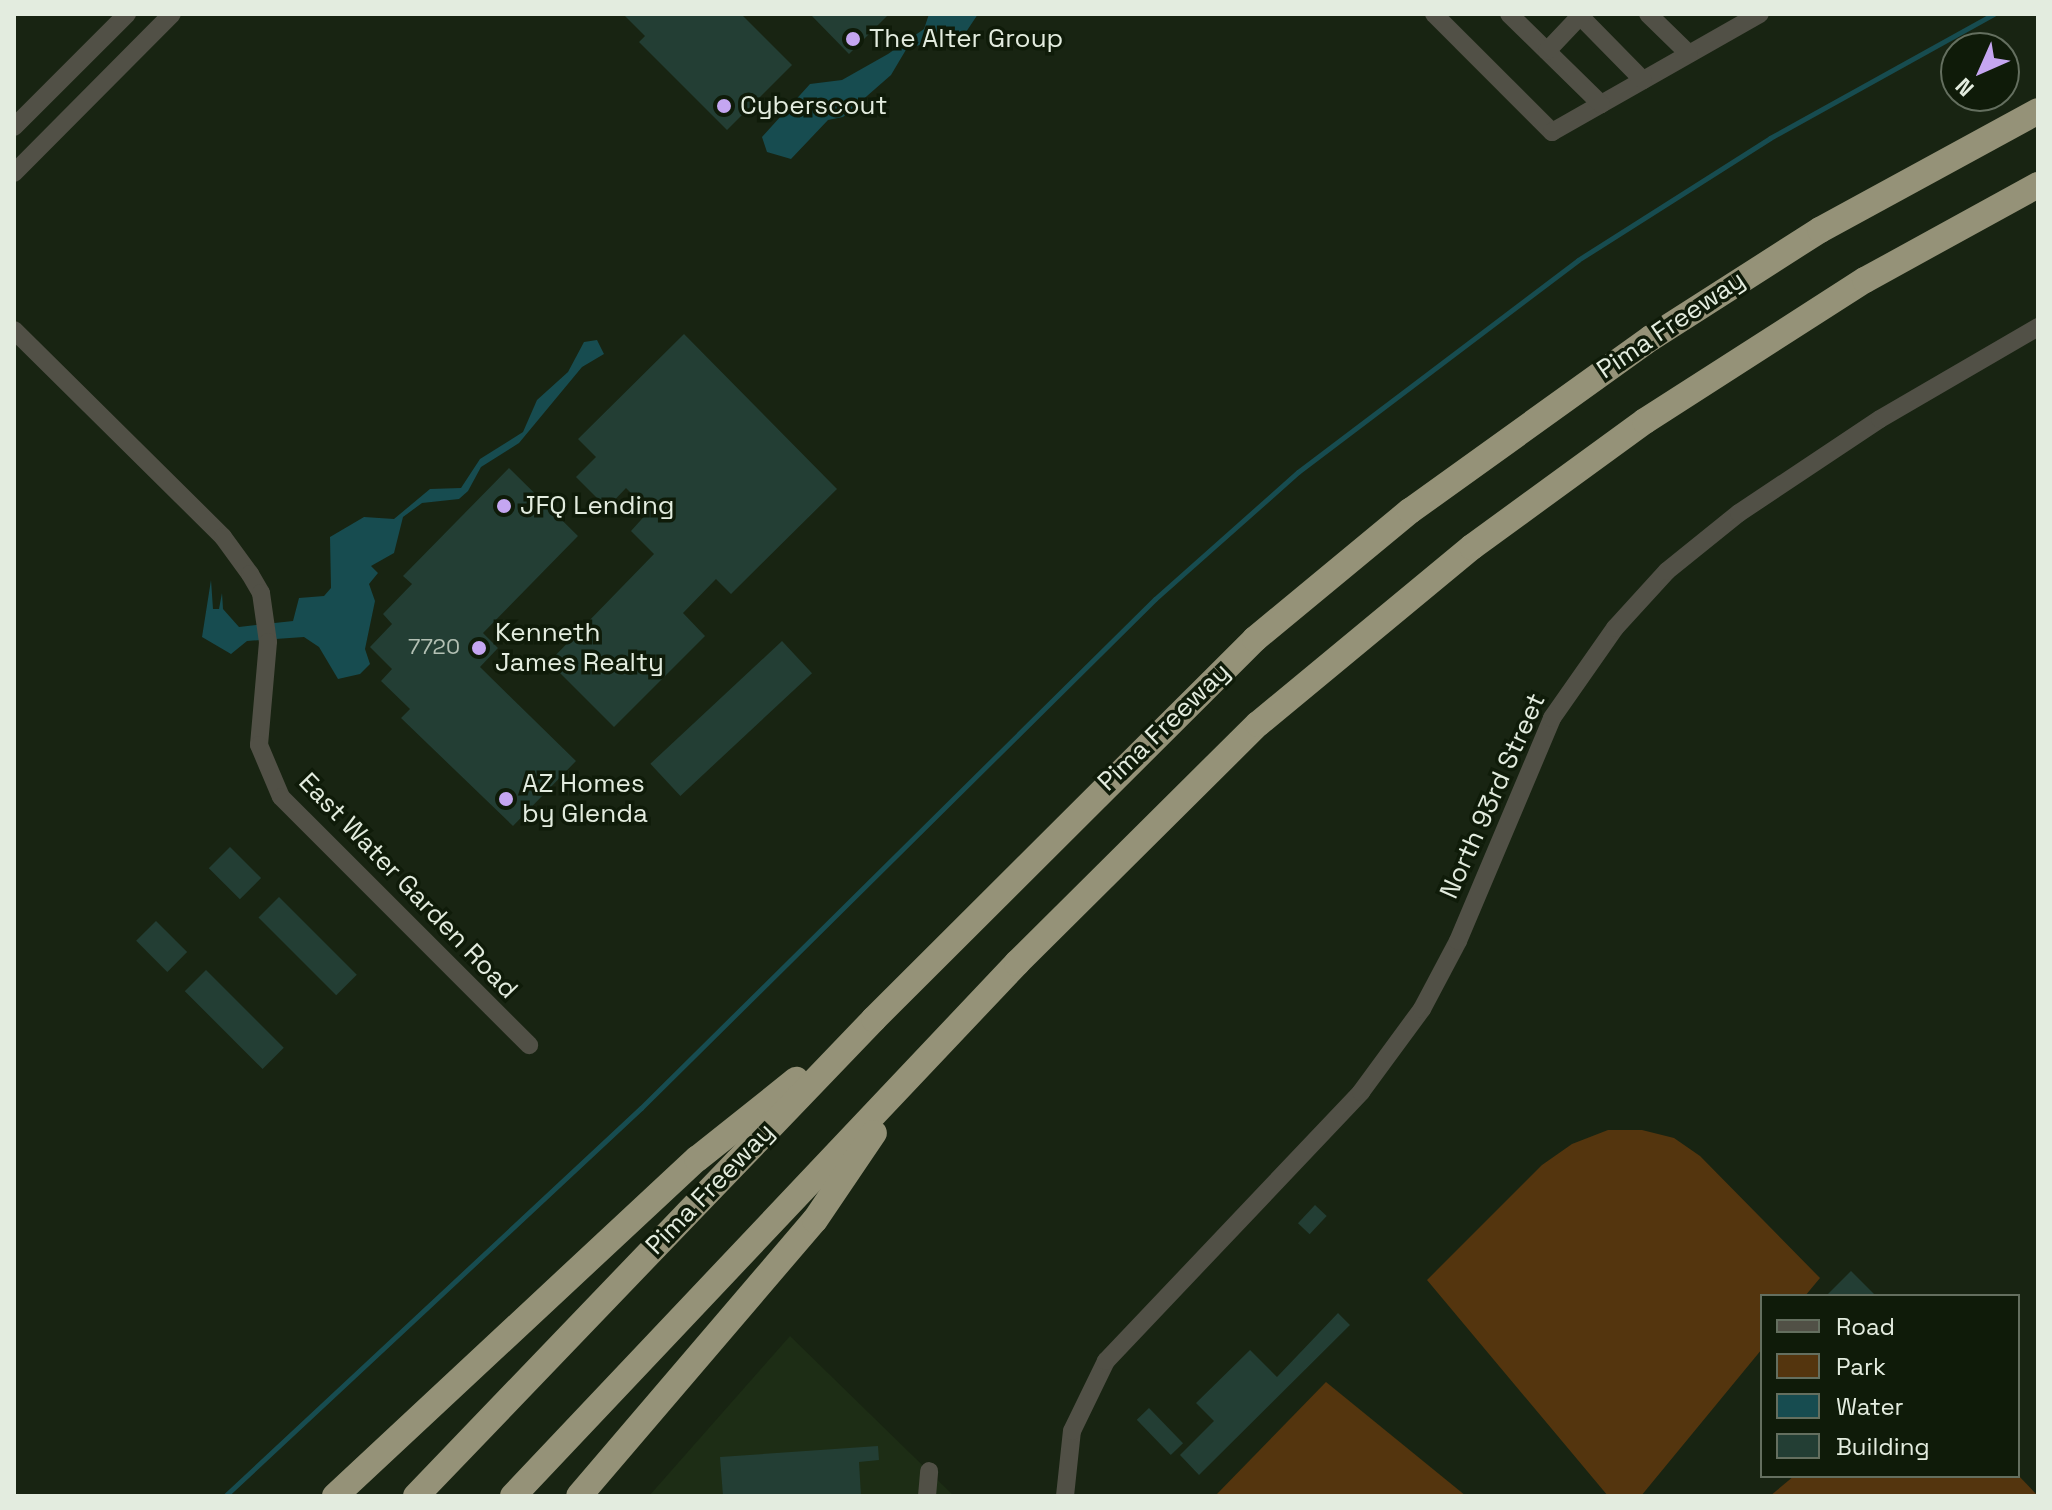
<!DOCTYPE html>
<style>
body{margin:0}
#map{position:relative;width:2052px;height:1510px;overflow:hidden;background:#182412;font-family:"Space Grotesk",sans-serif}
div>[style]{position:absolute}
.built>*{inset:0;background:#1d2d15}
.green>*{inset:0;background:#54350e}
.water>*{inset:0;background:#174c50}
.stream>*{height:5px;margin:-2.5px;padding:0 2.5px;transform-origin:2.5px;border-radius:2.5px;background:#174c50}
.building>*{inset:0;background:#233e34;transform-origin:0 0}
.minor>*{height:18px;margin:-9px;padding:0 9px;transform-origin:9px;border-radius:9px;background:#515046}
.highway>*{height:26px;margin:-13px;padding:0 13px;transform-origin:13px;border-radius:13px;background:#959278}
.dots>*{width:22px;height:22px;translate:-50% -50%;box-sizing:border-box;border:4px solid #0f1b09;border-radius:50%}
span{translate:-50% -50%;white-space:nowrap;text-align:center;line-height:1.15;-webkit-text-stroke:7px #0f1b09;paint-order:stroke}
.number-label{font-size:22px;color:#b3c0b4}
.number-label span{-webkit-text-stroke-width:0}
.poi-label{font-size:26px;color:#e3ecdf}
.left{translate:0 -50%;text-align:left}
.street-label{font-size:26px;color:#e3ecdf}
.frame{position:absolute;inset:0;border:16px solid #e3ecdf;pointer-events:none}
.legend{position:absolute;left:1760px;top:1294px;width:260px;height:184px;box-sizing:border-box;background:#0f1b09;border:2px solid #646f5f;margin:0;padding:10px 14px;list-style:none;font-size:24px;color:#e3ecdf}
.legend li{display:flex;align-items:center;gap:16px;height:40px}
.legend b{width:40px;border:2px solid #646f5f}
.north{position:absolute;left:1940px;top:32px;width:80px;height:80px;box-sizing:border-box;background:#0f1b09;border:2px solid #646f5f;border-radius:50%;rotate:225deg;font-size:22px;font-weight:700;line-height:32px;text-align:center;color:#e3ecdf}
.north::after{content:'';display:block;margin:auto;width:28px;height:36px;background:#c5a6f1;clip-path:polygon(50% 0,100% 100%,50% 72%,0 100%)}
</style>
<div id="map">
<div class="built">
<div style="clip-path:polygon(790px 1336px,954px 1496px,649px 1496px)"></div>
</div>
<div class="green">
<div style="clip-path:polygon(1608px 1130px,1642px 1130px,1674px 1138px,1700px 1156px,1820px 1278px,1805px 1296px,1762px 1296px,1762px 1349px,1641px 1496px,1608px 1496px,1427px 1280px,1542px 1165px,1572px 1144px)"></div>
<div style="clip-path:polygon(1326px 1382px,1466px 1496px,1215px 1496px)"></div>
<div style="clip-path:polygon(2018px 1475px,2038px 1496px,1770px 1496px,1794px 1476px)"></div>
</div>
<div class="water">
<div style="clip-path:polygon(929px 14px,978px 14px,964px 35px,907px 48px,891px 75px,843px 117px,828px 120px,791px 159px,767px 152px,762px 137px,810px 84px,842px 80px,888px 54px,924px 29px)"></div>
<div style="clip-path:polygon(597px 340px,604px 354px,582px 367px,519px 443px,481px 467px,468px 491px,459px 499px,422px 503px,403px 517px,394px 553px,371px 566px,378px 573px,369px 584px,375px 601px,365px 649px,370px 664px,360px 674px,338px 679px,319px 647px,304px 637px,247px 641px,231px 654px,202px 637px,211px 580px,213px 609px,219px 609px,222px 593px,223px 609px,239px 627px,293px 621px,299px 598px,324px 596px,331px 588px,330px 537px,364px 517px,394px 519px,430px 489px,461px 488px,480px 459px,523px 432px,537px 400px,568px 372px,584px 342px)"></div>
</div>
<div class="stream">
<div style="left:225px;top:1496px;width:569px;rotate:-43.01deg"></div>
<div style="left:641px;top:1108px;width:723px;rotate:-44.72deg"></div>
<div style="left:1155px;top:599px;width:191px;rotate:-41.6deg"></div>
<div style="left:1298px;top:472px;width:351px;rotate:-37.1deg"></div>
<div style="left:1578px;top:260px;width:227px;rotate:-32.4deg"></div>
<div style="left:1770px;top:138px;width:256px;rotate:-29deg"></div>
</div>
<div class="building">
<div style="clip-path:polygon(623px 14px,741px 14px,792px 65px,727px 130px,639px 42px,645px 36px)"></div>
<div style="clip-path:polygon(810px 14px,889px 14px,849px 54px)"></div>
<div style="clip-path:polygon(684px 334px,837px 489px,731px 594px,716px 579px,683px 613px,705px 636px,614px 727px,549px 662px,654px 554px,631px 531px,649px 511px,626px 488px,607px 508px,576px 477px,596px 457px,578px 439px)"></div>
<div style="clip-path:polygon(509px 468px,578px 536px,483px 633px,498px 648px,480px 667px,576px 761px,513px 826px,401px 718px,410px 709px,381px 681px,392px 669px,370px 647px,392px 624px,383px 614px,412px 584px,403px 576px)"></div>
<div style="left:782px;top:641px;width:44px;height:180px;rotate:47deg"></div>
<div style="left:230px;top:847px;width:44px;height:30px;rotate:45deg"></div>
<div style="left:279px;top:897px;width:110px;height:29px;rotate:45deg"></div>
<div style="left:156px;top:921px;width:44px;height:28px;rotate:45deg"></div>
<div style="left:206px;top:970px;width:110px;height:30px;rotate:45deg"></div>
<div style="left:1315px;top:1205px;width:16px;height:25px;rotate:43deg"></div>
<div style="clip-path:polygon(1851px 1271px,1876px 1296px,1826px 1296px)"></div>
<div style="clip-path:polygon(1338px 1313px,1350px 1325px,1199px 1475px,1180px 1455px,1214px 1421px,1196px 1403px,1250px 1350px,1277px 1377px)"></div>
<div style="left:1149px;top:1408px;width:49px;height:17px;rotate:46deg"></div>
<div style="clip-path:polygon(878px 1446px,879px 1460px,859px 1462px,861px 1496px,723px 1496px,720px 1457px)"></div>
</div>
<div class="minor">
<div style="left:1434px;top:14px;width:167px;rotate:45deg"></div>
<div style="left:1552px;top:132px;width:239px;rotate:-29.6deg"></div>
<div style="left:1509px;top:14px;width:129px;rotate:44.4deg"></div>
<div style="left:1648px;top:14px;width:57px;rotate:44.3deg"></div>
<div style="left:1580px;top:16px;width:90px;rotate:45.5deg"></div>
<div style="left:1547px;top:51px;width:51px;rotate:-46.6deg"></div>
<div style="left:14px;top:127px;width:160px;rotate:-45deg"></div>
<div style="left:14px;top:173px;width:224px;rotate:-45.2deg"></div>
<div style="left:14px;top:330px;width:294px;rotate:44.7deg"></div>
<div style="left:223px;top:537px;width:46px;rotate:53.9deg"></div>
<div style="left:250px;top:574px;width:22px;rotate:60deg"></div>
<div style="left:261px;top:593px;width:49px;rotate:81.9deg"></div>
<div style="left:268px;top:642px;width:103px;rotate:95deg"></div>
<div style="left:259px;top:745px;width:56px;rotate:67.1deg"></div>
<div style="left:281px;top:797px;width:351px;rotate:45deg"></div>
<div style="left:927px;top:1496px;width:25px;rotate:-85deg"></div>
<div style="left:1065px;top:1496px;width:65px;rotate:-83.9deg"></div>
<div style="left:1072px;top:1431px;width:78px;rotate:-64.1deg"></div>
<div style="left:1106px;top:1361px;width:371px;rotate:-46.5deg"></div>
<div style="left:1361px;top:1092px;width:103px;rotate:-53.7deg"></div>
<div style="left:1422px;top:1009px;width:77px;rotate:-62.1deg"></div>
<div style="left:1458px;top:941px;width:242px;rotate:-67.1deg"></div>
<div style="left:1552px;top:718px;width:110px;rotate:-55deg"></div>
<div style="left:1615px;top:628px;width:77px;rotate:-47.6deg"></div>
<div style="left:1667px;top:571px;width:92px;rotate:-38.9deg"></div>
<div style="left:1739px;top:513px;width:169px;rotate:-33.7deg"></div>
<div style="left:1880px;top:419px;width:183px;rotate:-30.2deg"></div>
</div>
<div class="highway">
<div style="left:335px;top:1496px;width:495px;rotate:-43deg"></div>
<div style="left:697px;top:1159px;width:127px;rotate:-38.6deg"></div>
<div style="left:416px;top:1496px;width:661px;rotate:-46.16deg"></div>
<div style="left:874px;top:1019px;width:538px;rotate:-44.92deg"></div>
<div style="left:1255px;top:639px;width:201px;rotate:-39.6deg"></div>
<div style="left:1410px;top:511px;width:297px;rotate:-35.7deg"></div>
<div style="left:1651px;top:338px;width:201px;rotate:-32.6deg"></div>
<div style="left:1820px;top:230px;width:248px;rotate:-28.6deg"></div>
<div style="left:513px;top:1496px;width:734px;rotate:-46.6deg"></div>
<div style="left:1017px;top:963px;width:339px;rotate:-44.8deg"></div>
<div style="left:1258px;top:724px;width:278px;rotate:-39.6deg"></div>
<div style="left:1472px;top:547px;width:214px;rotate:-36.1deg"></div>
<div style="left:1645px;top:421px;width:261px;rotate:-32.7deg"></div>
<div style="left:1865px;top:280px;width:197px;rotate:-28.8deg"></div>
<div style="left:579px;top:1496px;width:363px;rotate:-49.5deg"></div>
<div style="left:815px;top:1220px;width:105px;rotate:-55.9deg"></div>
</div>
<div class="dots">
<div style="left:853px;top:39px;background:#c5a6f1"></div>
<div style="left:724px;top:106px;background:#c5a6f1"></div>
<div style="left:504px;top:506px;background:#c5a6f1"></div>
<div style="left:479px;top:648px;background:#c5a6f1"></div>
<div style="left:506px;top:799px;background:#c5a6f1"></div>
</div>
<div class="number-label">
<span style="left:434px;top:647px">7720</span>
</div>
<div class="poi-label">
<span class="left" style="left:869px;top:39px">The Alter Group</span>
<span class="left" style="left:740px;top:106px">Cyberscout</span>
<span class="left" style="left:520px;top:506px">JFQ Lending</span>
<span class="left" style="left:495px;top:648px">Kenneth<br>James Realty</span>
<span class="left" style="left:522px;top:799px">AZ Homes<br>by Glenda</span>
</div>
<div class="street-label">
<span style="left:1671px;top:325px;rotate:-34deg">Pima Freeway</span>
<span style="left:1164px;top:727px;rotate:-44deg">Pima Freeway</span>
<span style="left:1493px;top:796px;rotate:-66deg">North 93rd Street</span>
<span style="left:408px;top:886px;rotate:46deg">East Water Garden Road</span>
<span style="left:710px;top:1189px;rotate:-46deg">Pima Freeway</span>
</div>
<div class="frame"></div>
<ul class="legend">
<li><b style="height:10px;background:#515046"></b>Road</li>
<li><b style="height:22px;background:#54350e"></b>Park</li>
<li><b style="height:22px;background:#174c50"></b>Water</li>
<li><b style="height:22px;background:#233e34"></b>Building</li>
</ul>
<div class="north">N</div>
</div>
